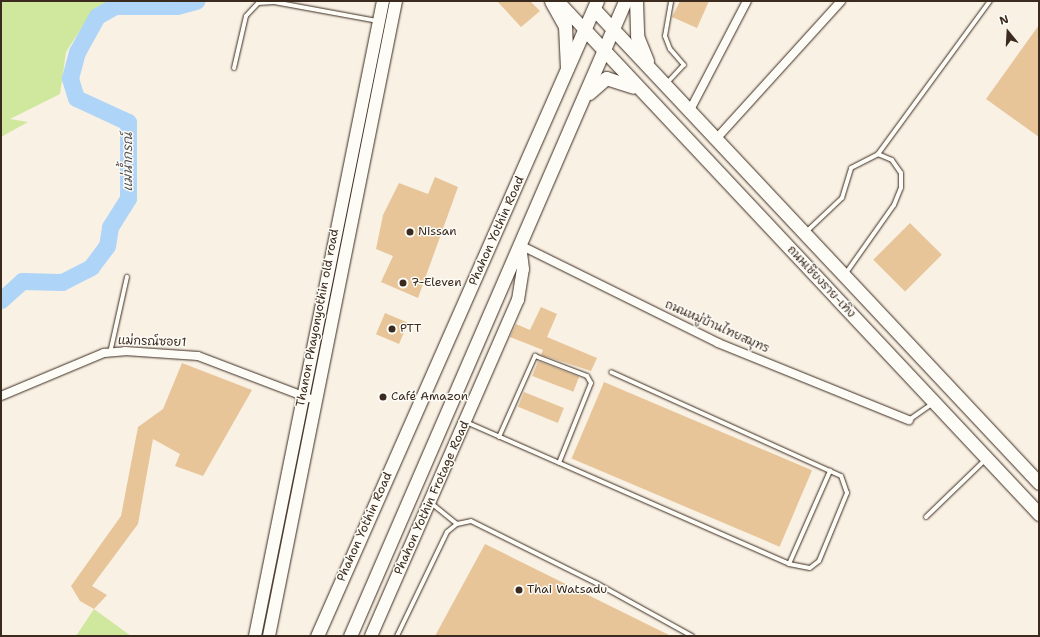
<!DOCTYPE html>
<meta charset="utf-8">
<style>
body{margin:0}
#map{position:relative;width:1040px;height:637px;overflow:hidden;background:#f9f1e4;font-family:"Shantell Sans","Playpen Sans Thai",sans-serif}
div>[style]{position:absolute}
.green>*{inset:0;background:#cfe89e}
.river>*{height:17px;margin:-8.5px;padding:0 8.5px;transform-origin:8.5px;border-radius:8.5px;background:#aed4f8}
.building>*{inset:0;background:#e7c599;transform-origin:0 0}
.roads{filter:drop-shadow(0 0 1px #3b2a1e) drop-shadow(0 0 1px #3b2a1e)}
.service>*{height:4px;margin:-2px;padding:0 2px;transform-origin:2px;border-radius:2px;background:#fdfcf7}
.minor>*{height:8px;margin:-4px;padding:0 4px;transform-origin:4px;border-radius:4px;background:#fdfcf7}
.secondary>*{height:12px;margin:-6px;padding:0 6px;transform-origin:6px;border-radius:6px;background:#fdfcf7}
.primary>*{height:13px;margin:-6.5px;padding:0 6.5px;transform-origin:6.5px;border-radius:6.5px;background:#fdfcf7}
.dots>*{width:11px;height:11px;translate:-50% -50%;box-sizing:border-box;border:2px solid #fdfcf7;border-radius:50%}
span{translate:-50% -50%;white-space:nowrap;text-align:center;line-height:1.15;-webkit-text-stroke:3px #fdfcf7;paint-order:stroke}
.street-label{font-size:12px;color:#3b2a1e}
.poi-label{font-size:12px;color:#3b2a1e}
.left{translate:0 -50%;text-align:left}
.water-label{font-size:13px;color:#585454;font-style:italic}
.frame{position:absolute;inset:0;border:2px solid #3b2a1e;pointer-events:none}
.north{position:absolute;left:988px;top:12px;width:40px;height:40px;-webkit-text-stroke:3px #fdfcf7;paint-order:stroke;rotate:342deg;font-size:11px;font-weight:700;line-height:16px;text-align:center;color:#3b2a1e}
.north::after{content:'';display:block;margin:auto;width:14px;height:18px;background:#3b2a1e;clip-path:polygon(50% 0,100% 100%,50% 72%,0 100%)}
</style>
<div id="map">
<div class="green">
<div style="clip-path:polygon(1px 1px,131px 1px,94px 9px,66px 52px,60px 94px,10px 119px,28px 122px,1px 137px)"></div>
<div style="clip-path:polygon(94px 609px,131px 636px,76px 636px)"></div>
</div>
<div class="river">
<div style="left:1px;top:300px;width:28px;rotate:-42deg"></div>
<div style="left:22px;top:281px;width:40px;rotate:1.4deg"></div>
<div style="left:62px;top:282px;width:33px;rotate:-27deg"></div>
<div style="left:91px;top:267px;width:26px;rotate:-53deg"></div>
<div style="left:107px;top:246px;width:19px;rotate:-81deg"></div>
<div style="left:110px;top:227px;width:34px;rotate:-58deg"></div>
<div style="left:128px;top:198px;width:76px;rotate:-90deg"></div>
<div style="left:128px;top:122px;width:57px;rotate:-155.2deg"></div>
<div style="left:76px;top:98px;width:21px;rotate:-107deg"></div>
<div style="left:70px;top:78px;width:27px;rotate:-75deg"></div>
<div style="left:77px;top:52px;width:41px;rotate:-60.9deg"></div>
<div style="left:97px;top:16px;width:21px;rotate:-29deg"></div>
<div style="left:115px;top:6px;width:62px"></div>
<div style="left:177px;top:6px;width:20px;rotate:-15deg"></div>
</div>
<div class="building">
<div style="clip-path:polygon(497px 1px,530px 1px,540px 11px,521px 27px)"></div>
<div style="clip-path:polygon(680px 1px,709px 1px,697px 28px,672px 17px)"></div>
<div style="clip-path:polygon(1039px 25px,1039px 137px,986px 99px)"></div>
<div style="clip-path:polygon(435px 177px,458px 187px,418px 298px,381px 282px,393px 256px,376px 249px,383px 215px,399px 183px,428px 194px)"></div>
<div style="left:910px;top:223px;width:45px;height:52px;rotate:45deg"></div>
<div style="clip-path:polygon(541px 307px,557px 314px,547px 337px,597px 358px,591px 371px,541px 355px,543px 350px,510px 337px,516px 324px,530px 330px)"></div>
<div style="left:385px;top:313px;width:25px;height:23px;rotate:23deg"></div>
<div style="left:538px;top:361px;width:44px;height:16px;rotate:21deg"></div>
<div style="clip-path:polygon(182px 363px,252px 390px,203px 476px,175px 466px,180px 454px,153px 439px,138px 524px,92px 586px,107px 595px,94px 609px,80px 601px,71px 586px,121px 516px,138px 427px,163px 409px)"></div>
<div style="left:604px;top:382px;width:226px;height:83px;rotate:23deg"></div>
<div style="left:524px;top:392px;width:43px;height:16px;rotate:22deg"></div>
<div style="clip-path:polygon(485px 544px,671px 636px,435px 636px)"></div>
</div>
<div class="roads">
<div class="service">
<div style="left:234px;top:68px;width:53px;rotate:-77deg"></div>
<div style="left:246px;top:16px;width:18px;rotate:-47deg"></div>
<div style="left:258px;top:3px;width:16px;rotate:-4deg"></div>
<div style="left:274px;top:2px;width:106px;rotate:10.4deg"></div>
<div style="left:666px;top:84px;width:26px;rotate:-47deg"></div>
<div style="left:684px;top:65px;width:21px;rotate:-131deg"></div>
<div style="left:670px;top:49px;width:14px;rotate:-111deg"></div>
<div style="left:665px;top:36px;width:36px;rotate:-80deg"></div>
<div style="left:806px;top:232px;width:50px;rotate:-43.4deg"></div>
<div style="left:842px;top:198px;width:31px;rotate:-73deg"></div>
<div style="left:851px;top:168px;width:30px;rotate:-27deg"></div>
<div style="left:878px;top:154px;width:190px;rotate:-53.8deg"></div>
<div style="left:846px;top:273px;width:83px;rotate:-54.8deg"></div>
<div style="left:894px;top:205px;width:18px;rotate:-68deg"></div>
<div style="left:901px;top:188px;width:15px;rotate:-90deg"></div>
<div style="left:901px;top:173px;width:16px;rotate:-125deg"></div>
<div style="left:892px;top:160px;width:15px;rotate:-157deg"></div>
<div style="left:110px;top:353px;width:78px;rotate:-77.4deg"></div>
<div style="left:909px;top:420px;width:28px;rotate:-35deg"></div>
<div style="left:466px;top:422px;width:353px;rotate:23.7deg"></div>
<div style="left:789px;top:564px;width:21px;rotate:11deg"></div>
<div style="left:810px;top:568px;width:11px;rotate:-38deg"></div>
<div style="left:819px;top:561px;width:74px;rotate:-67.6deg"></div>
<div style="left:847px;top:493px;width:18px;rotate:-109deg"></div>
<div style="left:841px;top:476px;width:252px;rotate:-155.7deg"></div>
<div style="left:499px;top:437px;width:89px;rotate:-66deg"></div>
<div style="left:535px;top:356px;width:56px;rotate:21deg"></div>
<div style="left:587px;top:376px;width:8px;rotate:60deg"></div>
<div style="left:591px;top:383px;width:86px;rotate:111.8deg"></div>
<div style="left:431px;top:503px;width:33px;rotate:39deg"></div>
<div style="left:926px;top:517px;width:82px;rotate:-44deg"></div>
<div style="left:789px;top:564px;width:102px;rotate:-66.2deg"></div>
<div style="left:397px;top:636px;width:115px;rotate:-64.3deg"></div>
<div style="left:447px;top:532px;width:13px;rotate:-39deg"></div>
<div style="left:457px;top:524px;width:14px;rotate:-12deg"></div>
<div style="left:471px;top:521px;width:140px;rotate:26.4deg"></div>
<div style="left:596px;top:583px;width:110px;rotate:28.9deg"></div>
</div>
<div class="minor">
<div style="left:690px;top:110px;width:123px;rotate:-62.4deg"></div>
<div style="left:716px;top:139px;width:186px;rotate:-47.8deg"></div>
<div style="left:520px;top:245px;width:221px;rotate:26.3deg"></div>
<div style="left:718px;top:343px;width:206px;rotate:22deg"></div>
<div style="left:1px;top:396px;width:112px;rotate:-22.7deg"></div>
<div style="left:104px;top:353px;width:21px;rotate:-5deg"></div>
<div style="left:125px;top:351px;width:73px;rotate:3.9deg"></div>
<div style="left:198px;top:356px;width:118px;rotate:20.9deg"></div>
</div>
<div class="secondary">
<div style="left:558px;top:1px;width:40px;rotate:47deg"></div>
<div style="left:255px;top:636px;width:648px;rotate:-78.6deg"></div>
<div style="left:269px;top:636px;width:648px;rotate:-78.69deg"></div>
<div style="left:371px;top:636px;width:367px;rotate:-66.4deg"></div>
<div style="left:518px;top:300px;width:31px;rotate:-81deg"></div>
<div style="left:523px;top:269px;width:24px;rotate:-97deg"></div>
</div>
<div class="primary">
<div style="left:551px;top:1px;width:29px;rotate:61deg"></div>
<div style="left:565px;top:26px;width:42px;rotate:87.3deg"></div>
<div style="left:636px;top:1px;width:35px;rotate:88deg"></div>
<div style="left:637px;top:36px;width:27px;rotate:68deg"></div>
<div style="left:594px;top:9px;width:650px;rotate:46.81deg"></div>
<div style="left:585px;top:30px;width:664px;rotate:46.83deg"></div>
<div style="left:589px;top:93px;width:23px;rotate:-41deg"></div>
<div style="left:606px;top:78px;width:28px;rotate:18deg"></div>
<div style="left:317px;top:636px;width:694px;rotate:-66.21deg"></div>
<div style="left:350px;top:636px;width:692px;rotate:-66.58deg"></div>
</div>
</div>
<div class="dots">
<div style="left:410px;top:232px;background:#3b2a1e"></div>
<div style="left:403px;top:283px;background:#3b2a1e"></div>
<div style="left:392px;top:329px;background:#3b2a1e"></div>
<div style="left:383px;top:397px;background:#3b2a1e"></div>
<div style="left:519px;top:590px;background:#3b2a1e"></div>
</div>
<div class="street-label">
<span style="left:497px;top:231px;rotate:-66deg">Phahon Yothin Road</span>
<span style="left:821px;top:282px;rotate:47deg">ถนนเชียงราย-เทิง</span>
<span style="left:318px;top:318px;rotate:-79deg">Thanon Phayonyothin old road</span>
<span style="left:717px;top:327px;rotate:24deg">ถนนหมู่บ้านไทยสมุทร</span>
<span style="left:152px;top:342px;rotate:2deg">แม่กรณ์ซอย1</span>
<span style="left:432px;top:498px;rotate:-66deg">Phahon Yothin Frotage Road</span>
<span style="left:365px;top:527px;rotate:-66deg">Phahon Yothin Road</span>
</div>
<div class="poi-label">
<span class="left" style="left:418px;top:232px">Nissan</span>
<span class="left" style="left:411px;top:283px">7-Eleven</span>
<span class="left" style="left:400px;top:329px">PTT</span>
<span class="left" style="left:391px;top:397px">Café Amazon</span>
<span class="left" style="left:527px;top:590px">Thai Watsadu</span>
</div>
<div class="water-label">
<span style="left:128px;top:162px;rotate:-90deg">แม่น้ำกรณ์</span>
</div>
<div class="frame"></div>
<div class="north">N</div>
</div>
